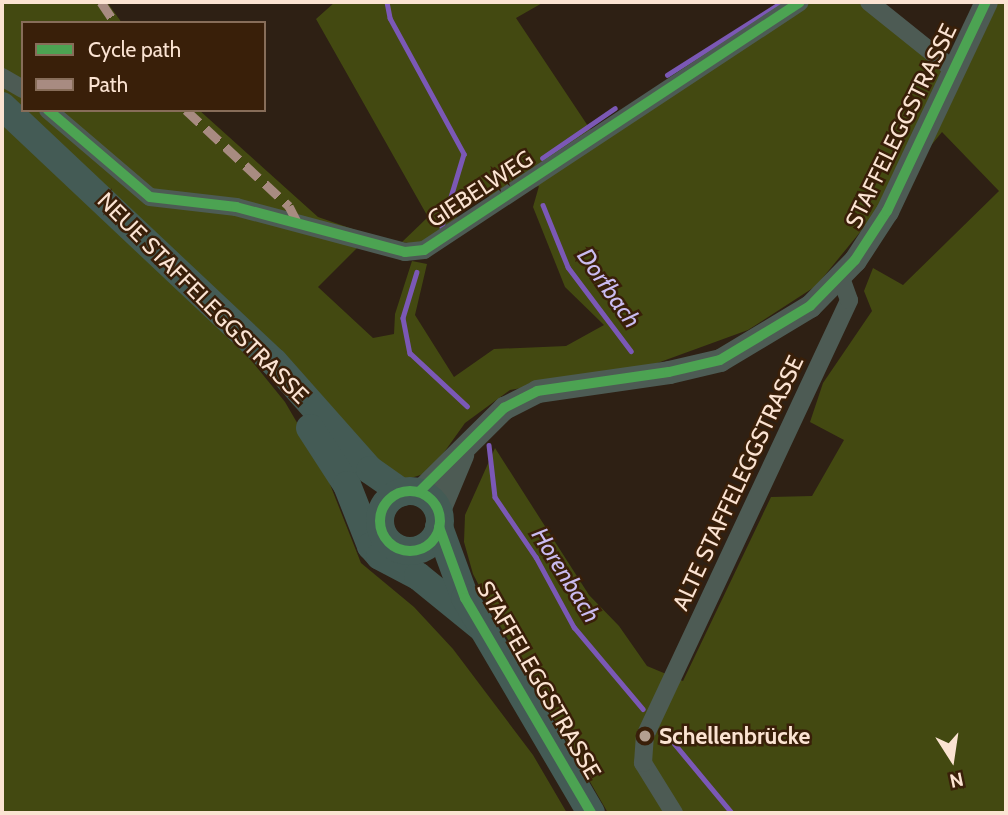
<!DOCTYPE html>
<meta charset="utf-8">
<style>
body{margin:0}
#map{position:relative;width:1008px;height:815px;overflow:hidden;background:#2e2014;font-family:Cabin,sans-serif}
div>[style]{position:absolute}
.green>*{inset:0;background:#434911}
.stream>*{height:4.5px;margin:-2.25px;padding:0 2.25px;transform-origin:2.25px;border-radius:2.25px;background:#7b58b6}
.minor>*{height:18px;margin:-9px;padding:0 9px;transform-origin:9px;border-radius:9px;background:#4d5b54}
.tertiary>*{height:23px;margin:-11.5px;padding:0 11.5px;transform-origin:11.5px;border-radius:11.5px;background:#4d5b54}
.primary>*{height:28px;margin:-14px;padding:0 14px;transform-origin:14px;border-radius:14px;background:#445b55}
.primary>.ring{margin:-14px;padding:0;box-sizing:content-box;background:none;border:28px solid #445b55;border-radius:50%}
.quiet>*{height:9px;margin-top:-4.5px;transform-origin:0;background:repeating-linear-gradient(90deg,#a88b81 0 18px,transparent 0 27px)}
.cycleway>*{height:10px;margin:-5px;padding:0 5px;transform-origin:5px;border-radius:5px;background:#4ca352}
.cycleway>.ring{margin:-5px;padding:0;box-sizing:content-box;background:none;border:10px solid #4ca352;border-radius:50%}
.dots>*{width:19px;height:19px;translate:-50% -50%;box-sizing:border-box;border:4px solid #391f09;border-radius:50%}
span{translate:-50% -50%;white-space:nowrap;text-align:center;line-height:1.15;-webkit-text-stroke:5px #391f09;paint-order:stroke}
.street-label{font-size:23px;color:#fbe3d2}
.poi-label{font-size:23px;color:#fbe3d2;font-weight:700}
.left{translate:0 -50%;text-align:left}
.water-label{font-size:24px;color:#cabbf0;font-style:italic}
.frame{position:absolute;inset:0;border:4px solid #fbe3d2;pointer-events:none}
.legend{position:absolute;left:21px;top:21px;width:245px;height:91px;box-sizing:border-box;background:#391f09;border:2px solid #876d59;margin:0;padding:9px 12px;list-style:none;font-size:21px;color:#fbe3d2}
.legend li{display:flex;align-items:center;gap:14px;height:35px}
.legend b{width:35px;border:2px solid #876d59}
.north{position:absolute;left:917px;top:724px;width:70px;height:70px;-webkit-text-stroke:5px #391f09;paint-order:stroke;rotate:168deg;font-size:19px;font-weight:700;line-height:28px;text-align:center;color:#fbe3d2}
.north::after{content:'';display:block;margin:auto;width:24px;height:32px;background:#fbe3d2;clip-path:polygon(50% 0,100% 100%,50% 72%,0 100%)}
</style>
<div id="map">
<div class="green">
<div style="clip-path:polygon(2px 2px,107px 2px,122px 23px,23px 23px,23px 110px,199px 110px,318px 217px,370px 235px,318px 287px,373px 338px,394px 334px,395px 314px,412px 261px,427px 264px,415px 315px,454px 377px,494px 349px,566px 346px,604px 325px,565px 287px,533px 207px,539px 186px,490px 197px,476px 180px,441px 248px,402px 242px,428px 217px,316px 19px,335px 2px,544px 2px,516px 18px,596px 138px,800px 2px,869px 2px,954px 70px,987px 2px,1006px 2px,1006px 813px,608px 813px,499px 624px,473px 574px,464px 542px,465px 515px,495px 448px,589px 595px,619px 626px,647px 666px,683px 681px,771px 497px,812px 496px,844px 440px,810px 422px,823px 383px,872px 311px,864px 291px,873px 268px,903px 285px,999px 191px,942px 132px,816px 286px,748px 330px,652px 365px,510px 390px,465px 423px,430px 472px,395px 483px,2px 94px)"></div>
<div style="clip-path:polygon(2px 122px,238px 344px,285px 402px,324px 469px,361px 563px,414px 607px,453px 649px,533px 755px,567px 813px,2px 813px)"></div>
</div>
<div class="stream">
<div style="left:387px;top:2px;width:16px;rotate:79deg"></div>
<div style="left:390px;top:18px;width:155px;rotate:61.4deg"></div>
<div style="left:464px;top:154px;width:76px;rotate:106.8deg"></div>
<div style="left:667px;top:75px;width:136px;rotate:-32.4deg"></div>
<div style="left:542px;top:158px;width:88px;rotate:-34.4deg"></div>
<div style="left:543px;top:205px;width:67px;rotate:68deg"></div>
<div style="left:568px;top:267px;width:105px;rotate:53.1deg"></div>
<div style="left:417px;top:272px;width:48px;rotate:106.9deg"></div>
<div style="left:403px;top:318px;width:36px;rotate:79deg"></div>
<div style="left:410px;top:353px;width:78px;rotate:42.9deg"></div>
<div style="left:489px;top:445px;width:52px;rotate:83.4deg"></div>
<div style="left:495px;top:497px;width:73px;rotate:55.7deg"></div>
<div style="left:536px;top:557px;width:80px;rotate:61.5deg"></div>
<div style="left:574px;top:627px;width:107px;rotate:49.9deg"></div>
<div style="left:664px;top:731px;width:107px;rotate:50.3deg"></div>
</div>
<div class="minor">
<div style="left:869px;top:2px;width:109px;rotate:38.7deg"></div>
<div style="left:2px;top:77px;width:24px;rotate:30deg"></div>
<div style="left:48px;top:110px;width:134px;rotate:40.5deg"></div>
<div style="left:150px;top:197px;width:87px;rotate:6.6deg"></div>
<div style="left:236px;top:207px;width:175px;rotate:14.9deg"></div>
<div style="left:405px;top:252px;width:19px;rotate:-6deg"></div>
<div style="left:424px;top:250px;width:450px;rotate:-33.4deg"></div>
<div style="left:674px;top:813px;width:59px;rotate:-121.8deg"></div>
<div style="left:643px;top:763px;width:27px;rotate:-86deg"></div>
<div style="left:645px;top:736px;width:481px;rotate:-64.9deg"></div>
<div style="left:849px;top:300px;width:23px;rotate:-110deg"></div>
</div>
<div class="tertiary">
<div style="left:419px;top:492px;width:120px;rotate:-44.7deg"></div>
<div style="left:504px;top:408px;width:37px;rotate:-27deg"></div>
<div style="left:537px;top:391px;width:133px;rotate:-8.2deg"></div>
<div style="left:669px;top:372px;width:52px;rotate:-13.2deg"></div>
<div style="left:720px;top:360px;width:105px;rotate:-31deg"></div>
<div style="left:810px;top:306px;width:64px;rotate:-45.6deg"></div>
<div style="left:855px;top:260px;width:59px;rotate:-56.9deg"></div>
<div style="left:887px;top:211px;width:231px;rotate:-64.7deg"></div>
<div style="left:439px;top:510px;width:60px;rotate:-67.3deg"></div>
</div>
<div class="primary">
<div style="left:2px;top:106px;width:374px;rotate:43.3deg"></div>
<div style="left:274px;top:362px;width:144px;rotate:48.4deg"></div>
<div style="left:370px;top:470px;width:39px;rotate:35deg"></div>
<div style="left:310px;top:428px;width:68px;rotate:57deg"></div>
<div style="left:347px;top:485px;width:66px;rotate:68.5deg"></div>
<div style="left:371px;top:546px;width:13px;rotate:48deg"></div>
<div style="left:380px;top:556px;width:43px;rotate:27.8deg"></div>
<div style="left:418px;top:576px;width:82px;rotate:39.1deg"></div>
<div class="ring" style="left:380px;top:491px;width:32px;height:32px"></div>
<div style="left:439px;top:527px;width:76px;rotate:69.9deg"></div>
<div style="left:465px;top:598px;width:249px;rotate:59.6deg"></div>
</div>
<div class="quiet">
<div style="left:101px;top:2px;width:25px;rotate:56deg"></div>
<div style="left:186px;top:110px;width:141px;rotate:43deg"></div>
<div style="left:289px;top:206px;width:20px;rotate:63deg"></div>
</div>
<div class="cycleway">
<div style="left:48px;top:110px;width:134px;rotate:40.5deg"></div>
<div style="left:150px;top:197px;width:87px;rotate:6.6deg"></div>
<div style="left:236px;top:207px;width:175px;rotate:14.9deg"></div>
<div style="left:405px;top:252px;width:19px;rotate:-6deg"></div>
<div style="left:424px;top:250px;width:450px;rotate:-33.4deg"></div>
<div class="ring" style="left:380px;top:491px;width:50px;height:50px"></div>
<div style="left:419px;top:492px;width:120px;rotate:-44.7deg"></div>
<div style="left:504px;top:408px;width:37px;rotate:-27deg"></div>
<div style="left:537px;top:391px;width:133px;rotate:-8.2deg"></div>
<div style="left:669px;top:372px;width:52px;rotate:-13.2deg"></div>
<div style="left:720px;top:360px;width:105px;rotate:-31deg"></div>
<div style="left:810px;top:306px;width:64px;rotate:-45.6deg"></div>
<div style="left:855px;top:260px;width:59px;rotate:-56.9deg"></div>
<div style="left:887px;top:211px;width:231px;rotate:-64.7deg"></div>
<div style="left:439px;top:527px;width:76px;rotate:69.9deg"></div>
<div style="left:465px;top:598px;width:249px;rotate:59.6deg"></div>
</div>
<div class="dots">
<div style="left:645px;top:736px;background:#b39f90"></div>
</div>
<div class="street-label">
<span style="left:901px;top:126px;rotate:-64deg">STAFFELEGGSTRASSE</span>
<span style="left:480px;top:189px;rotate:-33deg">GIEBELWEG</span>
<span style="left:203px;top:298px;rotate:45deg">NEUE STAFFELEGGSTRASSE</span>
<span style="left:738px;top:483px;rotate:-65deg">ALTE STAFFELEGGSTRASSE</span>
<span style="left:539px;top:680px;rotate:60deg">STAFFELEGGSTRASSE</span>
</div>
<div class="poi-label">
<span class="left" style="left:659px;top:736px">Schellenbrücke</span>
</div>
<div class="water-label">
<span style="left:609px;top:288px;rotate:55deg">Dorfbach</span>
<span style="left:566px;top:575px;rotate:58deg">Horenbach</span>
</div>
<div class="frame"></div>
<ul class="legend">
<li><b style="height:9px;background:#4ca352"></b>Cycle path</li>
<li><b style="height:9px;background:#a88b81"></b>Path</li>
</ul>
<div class="north">N</div>
</div>
